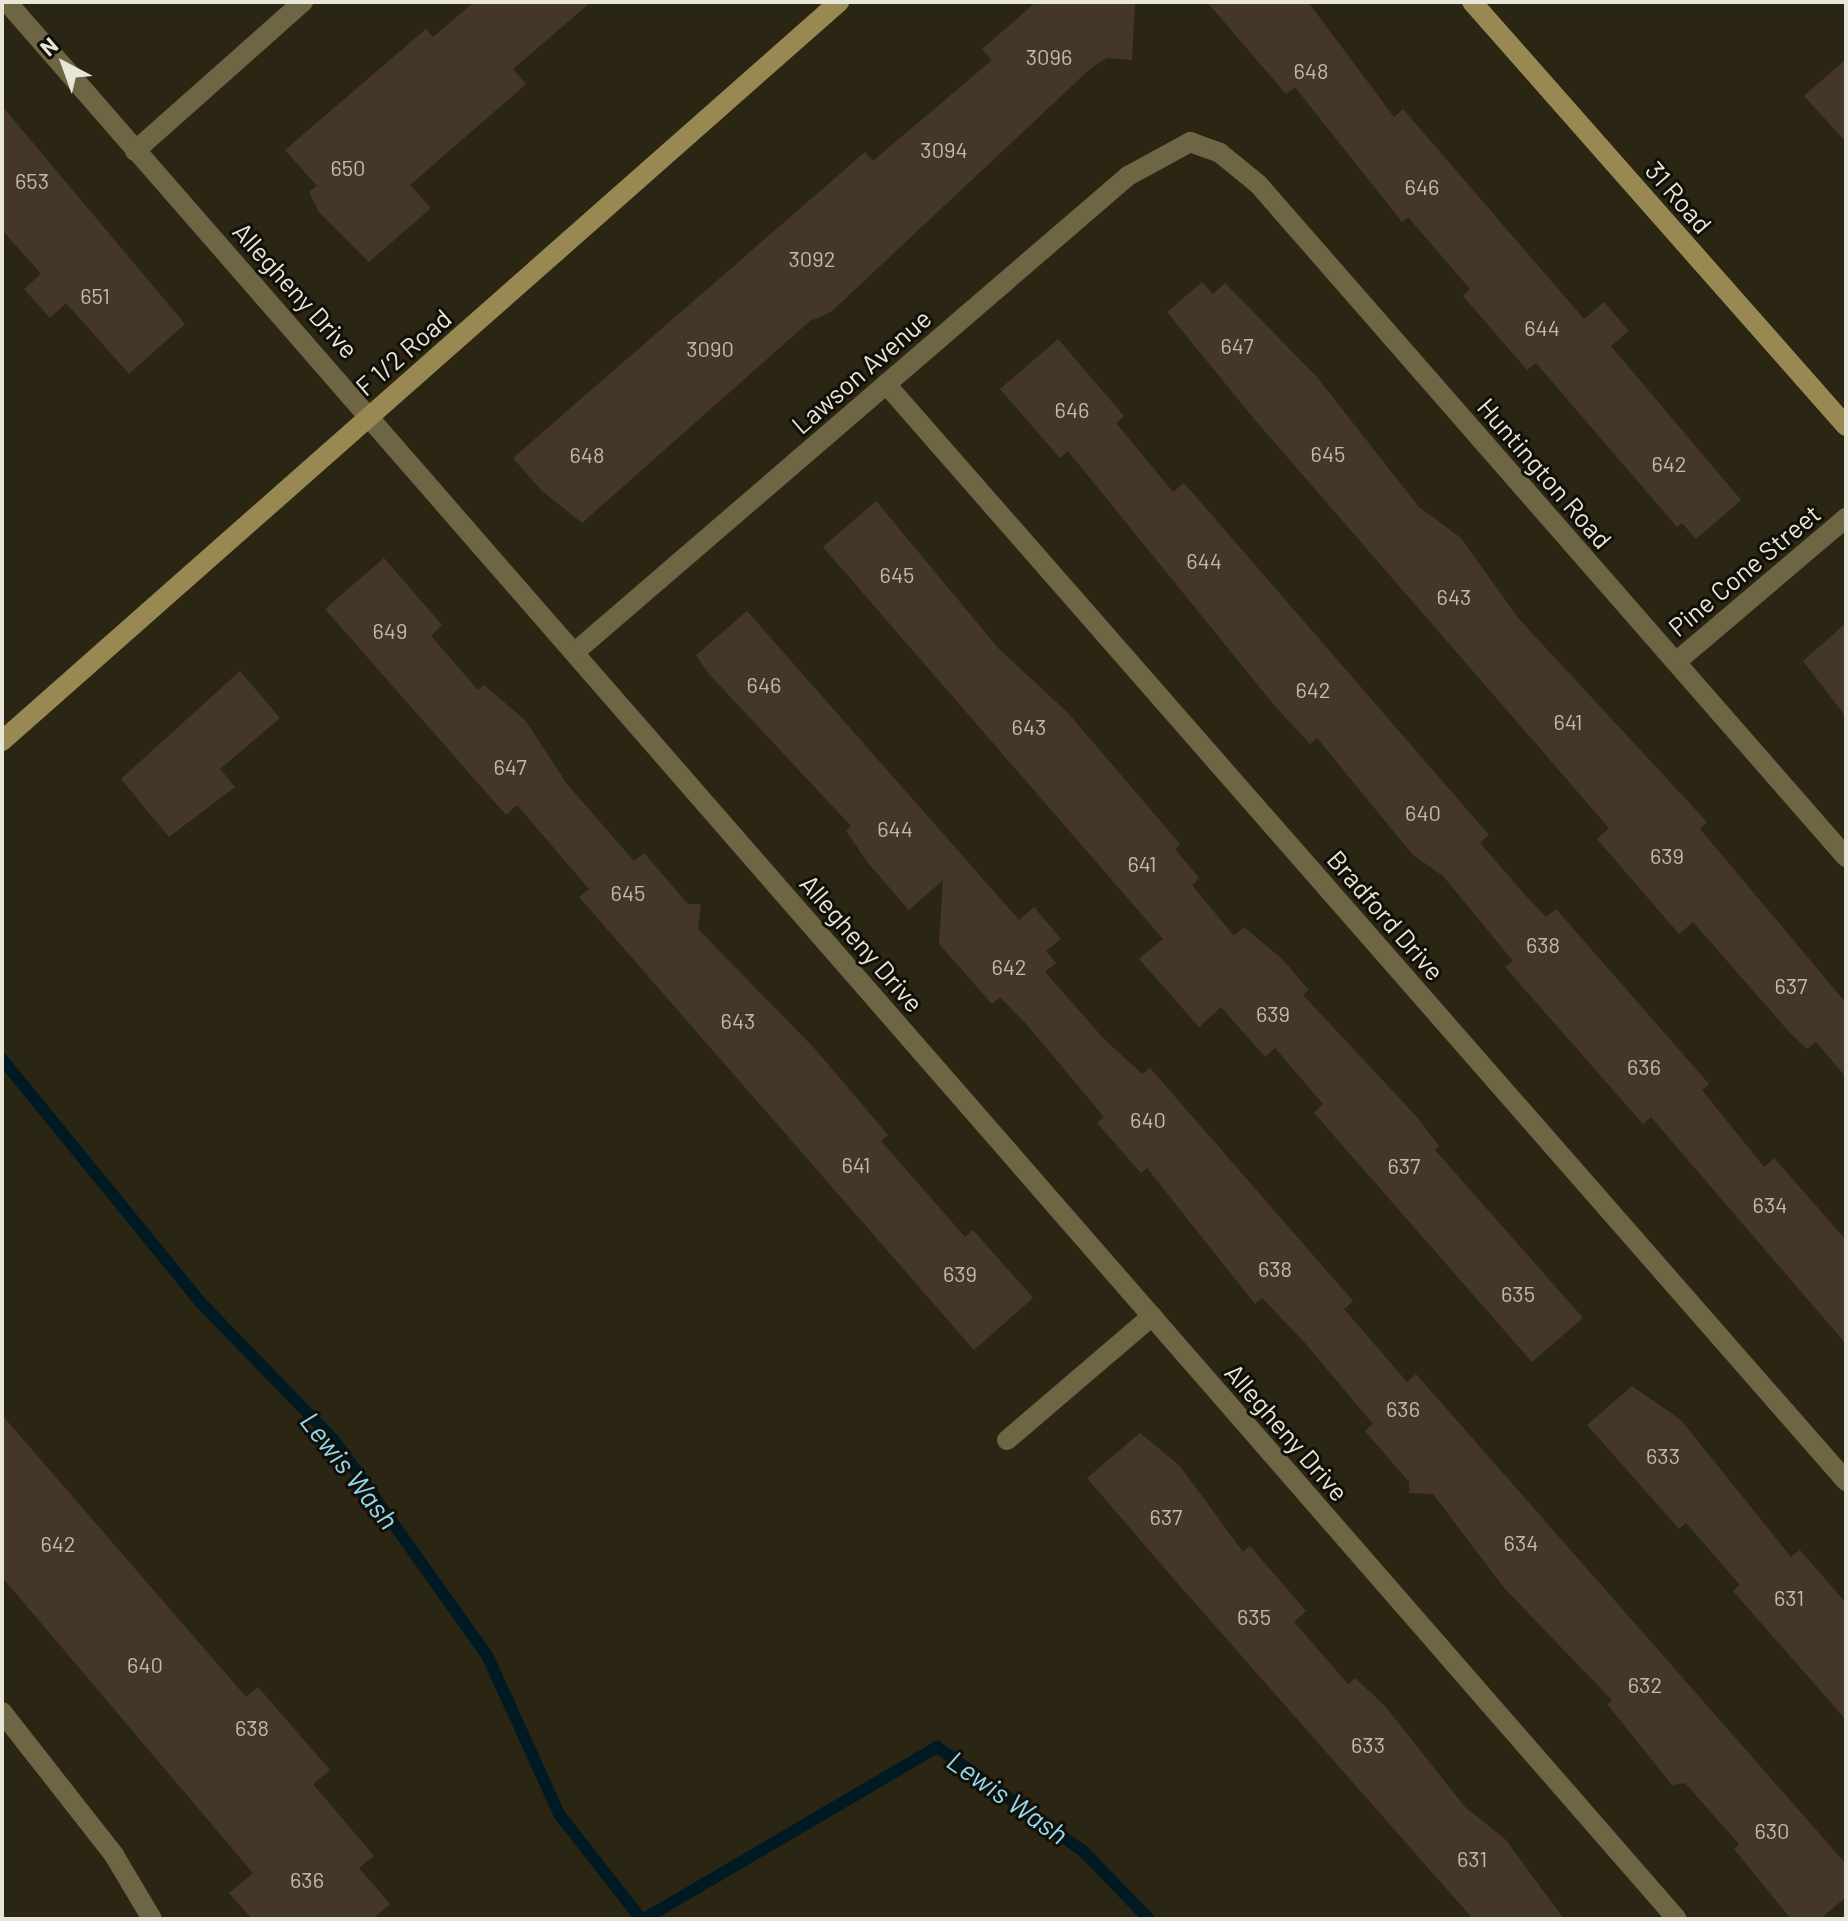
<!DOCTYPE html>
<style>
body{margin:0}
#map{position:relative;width:1848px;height:1921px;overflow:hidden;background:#2b2613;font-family:Barlow,sans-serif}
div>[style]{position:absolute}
.stream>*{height:12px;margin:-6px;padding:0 6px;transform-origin:6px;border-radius:6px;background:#001a23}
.building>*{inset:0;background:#453728}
.street>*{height:20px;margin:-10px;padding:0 10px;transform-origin:10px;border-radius:10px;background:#6e6545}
.secondary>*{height:20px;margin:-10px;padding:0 10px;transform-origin:10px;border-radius:10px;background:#988953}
span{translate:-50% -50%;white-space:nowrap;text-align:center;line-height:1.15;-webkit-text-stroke:6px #110f07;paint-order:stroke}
.number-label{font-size:22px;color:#bfbaad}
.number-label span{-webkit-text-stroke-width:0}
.street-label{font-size:26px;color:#e8e5d9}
.water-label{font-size:28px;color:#91d9f2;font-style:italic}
.frame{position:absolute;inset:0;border:4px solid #e8e5d9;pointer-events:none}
.north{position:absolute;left:24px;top:24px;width:80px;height:80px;-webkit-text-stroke:6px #110f07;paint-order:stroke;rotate:319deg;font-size:22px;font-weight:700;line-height:32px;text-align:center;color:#e8e5d9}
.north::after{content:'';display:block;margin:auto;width:28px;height:36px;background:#e8e5d9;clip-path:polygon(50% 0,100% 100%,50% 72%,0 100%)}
</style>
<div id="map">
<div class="stream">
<div style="left:2px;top:1059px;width:316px;rotate:50.8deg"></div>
<div style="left:202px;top:1304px;width:190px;rotate:45.9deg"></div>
<div style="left:334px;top:1440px;width:264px;rotate:54.6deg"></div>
<div style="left:487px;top:1655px;width:175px;rotate:65.6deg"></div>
<div style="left:559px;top:1814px;width:133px;rotate:52deg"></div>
<div style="left:644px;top:1919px;width:340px;rotate:-30.4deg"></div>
<div style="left:937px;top:1747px;width:179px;rotate:35.5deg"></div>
<div style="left:1083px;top:1851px;width:95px;rotate:45.9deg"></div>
</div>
<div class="building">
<div style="clip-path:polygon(474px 2px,591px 2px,513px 69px,526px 84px,410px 185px,431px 208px,369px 262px,319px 212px,309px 192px,317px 186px,285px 150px,426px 29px,433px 37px)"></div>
<div style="clip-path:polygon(1036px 2px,1135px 2px,1132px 60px,1107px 58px,1091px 68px,831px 312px,810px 321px,582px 523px,542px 491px,513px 458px,865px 152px,873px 161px,992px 60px,982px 49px)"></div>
<div style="clip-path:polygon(1207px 2px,1308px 2px,1394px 117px,1403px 109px,1584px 319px,1604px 302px,1629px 331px,1611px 346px,1741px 500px,1696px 539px,1682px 523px,1677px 527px,1536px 363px,1527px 370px,1463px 296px,1470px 289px,1408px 217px,1402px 222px,1295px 87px,1286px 94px)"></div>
<div style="clip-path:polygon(1846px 59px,1846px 142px,1804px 96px)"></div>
<div style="clip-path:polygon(2px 106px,185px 324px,129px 374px,66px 303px,50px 318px,24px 289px,41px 274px,2px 230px)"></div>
<div style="clip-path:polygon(1202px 282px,1213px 294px,1225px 283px,1316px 376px,1419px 507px,1461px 538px,1519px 619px,1707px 822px,1700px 829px,1846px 1003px,1846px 1077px,1816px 1042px,1807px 1049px,1790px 1033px,1693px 922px,1679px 934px,1597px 839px,1609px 828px,1255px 420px,1167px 312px)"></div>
<div style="clip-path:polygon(1058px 339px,1124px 416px,1116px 423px,1173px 492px,1184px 483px,1489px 835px,1480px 843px,1526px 896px,1546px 917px,1556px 909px,1709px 1084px,1702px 1090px,1764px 1167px,1774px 1158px,1846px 1240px,1846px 1344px,1651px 1117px,1643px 1124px,1505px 967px,1513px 961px,1443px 876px,1412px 854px,1317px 738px,1310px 744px,1274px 705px,1068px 451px,1060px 458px,1000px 389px)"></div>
<div style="clip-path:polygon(876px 501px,999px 649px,1068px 713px,1180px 844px,1175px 849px,1199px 878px,1192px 885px,1234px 936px,1244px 927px,1283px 960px,1309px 990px,1303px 995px,1416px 1116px,1439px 1146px,1435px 1150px,1583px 1318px,1532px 1362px,1314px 1113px,1323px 1104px,1275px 1048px,1265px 1057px,1221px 1007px,1199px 1027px,1139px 959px,1163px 939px,823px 547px)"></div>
<div style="clip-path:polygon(384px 558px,442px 625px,431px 636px,478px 690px,484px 685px,525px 720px,567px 784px,634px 861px,644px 853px,688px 904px,701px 904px,698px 929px,815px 1049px,888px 1135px,881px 1141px,965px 1237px,973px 1230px,1033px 1298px,974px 1350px,579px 897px,589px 889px,517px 805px,506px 815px,325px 609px)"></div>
<div style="clip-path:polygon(747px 611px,1019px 920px,1034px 907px,1061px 939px,1046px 951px,1056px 963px,1045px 972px,1104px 1039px,1142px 1074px,1150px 1068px,1353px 1301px,1344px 1309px,1407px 1382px,1416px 1374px,1846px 1864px,1846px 1897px,1820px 1919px,1791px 1919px,1734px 1849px,1739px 1844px,1685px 1783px,1672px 1785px,1607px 1704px,1612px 1700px,1505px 1589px,1433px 1494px,1409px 1493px,1409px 1482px,1365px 1431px,1373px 1424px,1305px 1343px,1262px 1298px,1255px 1304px,1147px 1168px,1141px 1173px,1097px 1123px,1104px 1117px,1028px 1026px,1000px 997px,992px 1004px,939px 944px,943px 880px,909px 910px,868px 863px,846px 831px,851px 826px,709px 674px,696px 655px)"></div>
<div style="clip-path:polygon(1846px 623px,1846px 717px,1803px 661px)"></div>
<div style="clip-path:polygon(240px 671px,280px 718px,220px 769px,235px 787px,169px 837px,121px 779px)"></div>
<div style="clip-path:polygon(1632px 1386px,1681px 1420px,1791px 1557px,1800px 1550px,1846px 1603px,1846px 1720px,1733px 1591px,1740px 1585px,1686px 1523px,1679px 1529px,1587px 1425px)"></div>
<div style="clip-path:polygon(2px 1415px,246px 1697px,258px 1687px,330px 1770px,313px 1784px,374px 1856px,359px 1868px,390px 1904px,373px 1919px,252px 1919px,229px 1893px,253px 1873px,2px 1577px)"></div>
<div style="clip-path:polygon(1140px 1433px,1180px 1466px,1243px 1552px,1250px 1546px,1306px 1611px,1294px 1622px,1348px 1684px,1355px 1678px,1385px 1706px,1465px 1807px,1505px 1839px,1564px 1919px,1473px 1919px,1173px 1578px,1087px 1478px)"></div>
</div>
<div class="street">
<div style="left:7px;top:2px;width:2542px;rotate:48.94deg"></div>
<div style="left:135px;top:151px;width:225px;rotate:-41.6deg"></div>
<div style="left:886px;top:384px;width:1458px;rotate:48.81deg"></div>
<div style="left:575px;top:652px;width:730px;rotate:-40.72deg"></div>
<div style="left:1128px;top:176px;width:71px;rotate:-28.7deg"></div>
<div style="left:1190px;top:142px;width:32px;rotate:20deg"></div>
<div style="left:1220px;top:153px;width:49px;rotate:39.2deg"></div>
<div style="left:1258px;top:184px;width:894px;rotate:48.86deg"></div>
<div style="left:1676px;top:662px;width:223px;rotate:-40.3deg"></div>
<div style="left:1007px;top:1440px;width:191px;rotate:-40.5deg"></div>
<div style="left:2px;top:1712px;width:182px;rotate:51.9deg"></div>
<div style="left:114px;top:1855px;width:74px;rotate:59.3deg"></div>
</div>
<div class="secondary">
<div style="left:1472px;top:2px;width:565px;rotate:48.59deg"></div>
<div style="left:2px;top:741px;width:1117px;rotate:-41.44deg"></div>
</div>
<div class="number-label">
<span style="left:1049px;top:57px">3096</span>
<span style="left:1311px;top:71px">648</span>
<span style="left:944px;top:150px">3094</span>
<span style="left:348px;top:168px">650</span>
<span style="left:32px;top:181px">653</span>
<span style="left:1422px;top:187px">646</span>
<span style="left:812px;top:259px">3092</span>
<span style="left:95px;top:296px">651</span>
<span style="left:1542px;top:328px">644</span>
<span style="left:1237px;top:346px">647</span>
<span style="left:710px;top:349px">3090</span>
<span style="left:1072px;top:410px">646</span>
<span style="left:1328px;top:454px">645</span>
<span style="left:587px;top:455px">648</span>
<span style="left:1669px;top:464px">642</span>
<span style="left:1204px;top:561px">644</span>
<span style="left:897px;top:575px">645</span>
<span style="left:1454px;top:597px">643</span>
<span style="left:390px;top:631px">649</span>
<span style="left:764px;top:685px">646</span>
<span style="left:1313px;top:690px">642</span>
<span style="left:1568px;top:722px">641</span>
<span style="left:1029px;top:727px">643</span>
<span style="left:510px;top:767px">647</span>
<span style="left:1423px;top:813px">640</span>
<span style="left:895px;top:829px">644</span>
<span style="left:1667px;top:856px">639</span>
<span style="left:1142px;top:864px">641</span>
<span style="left:628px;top:893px">645</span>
<span style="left:1543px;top:945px">638</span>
<span style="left:1009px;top:967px">642</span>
<span style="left:1791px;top:986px">637</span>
<span style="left:1273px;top:1014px">639</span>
<span style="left:738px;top:1021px">643</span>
<span style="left:1644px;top:1067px">636</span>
<span style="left:1148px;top:1120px">640</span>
<span style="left:856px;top:1165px">641</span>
<span style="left:1404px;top:1166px">637</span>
<span style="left:1770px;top:1205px">634</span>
<span style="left:1275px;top:1269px">638</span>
<span style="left:960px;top:1274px">639</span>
<span style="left:1518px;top:1294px">635</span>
<span style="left:1403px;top:1409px">636</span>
<span style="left:1663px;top:1456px">633</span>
<span style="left:1166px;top:1517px">637</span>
<span style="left:1521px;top:1543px">634</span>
<span style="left:58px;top:1544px">642</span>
<span style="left:1789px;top:1598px">631</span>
<span style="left:1254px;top:1617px">635</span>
<span style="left:145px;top:1665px">640</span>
<span style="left:1645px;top:1685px">632</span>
<span style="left:252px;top:1728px">638</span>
<span style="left:1368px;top:1745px">633</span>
<span style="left:1772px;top:1831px">630</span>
<span style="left:1472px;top:1859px">631</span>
<span style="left:307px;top:1880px">636</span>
</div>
<div class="street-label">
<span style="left:1679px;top:197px;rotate:49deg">31 Road</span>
<span style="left:296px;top:290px;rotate:48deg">Allegheny Drive</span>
<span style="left:403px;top:352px;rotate:-41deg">F 1/2 Road</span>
<span style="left:861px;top:371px;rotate:-41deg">Lawson Avenue</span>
<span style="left:1545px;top:473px;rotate:49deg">Huntington Road</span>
<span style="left:1744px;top:570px;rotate:-40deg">Pine Cone Street</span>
<span style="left:1386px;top:915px;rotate:49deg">Bradford Drive</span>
<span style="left:862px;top:943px;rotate:49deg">Allegheny Drive</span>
<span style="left:1287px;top:1432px;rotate:49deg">Allegheny Drive</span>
</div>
<div class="water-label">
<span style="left:350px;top:1470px;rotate:52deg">Lewis Wash</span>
<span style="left:1008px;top:1797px;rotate:35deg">Lewis Wash</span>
</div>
<div class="frame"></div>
<div class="north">N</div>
</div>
